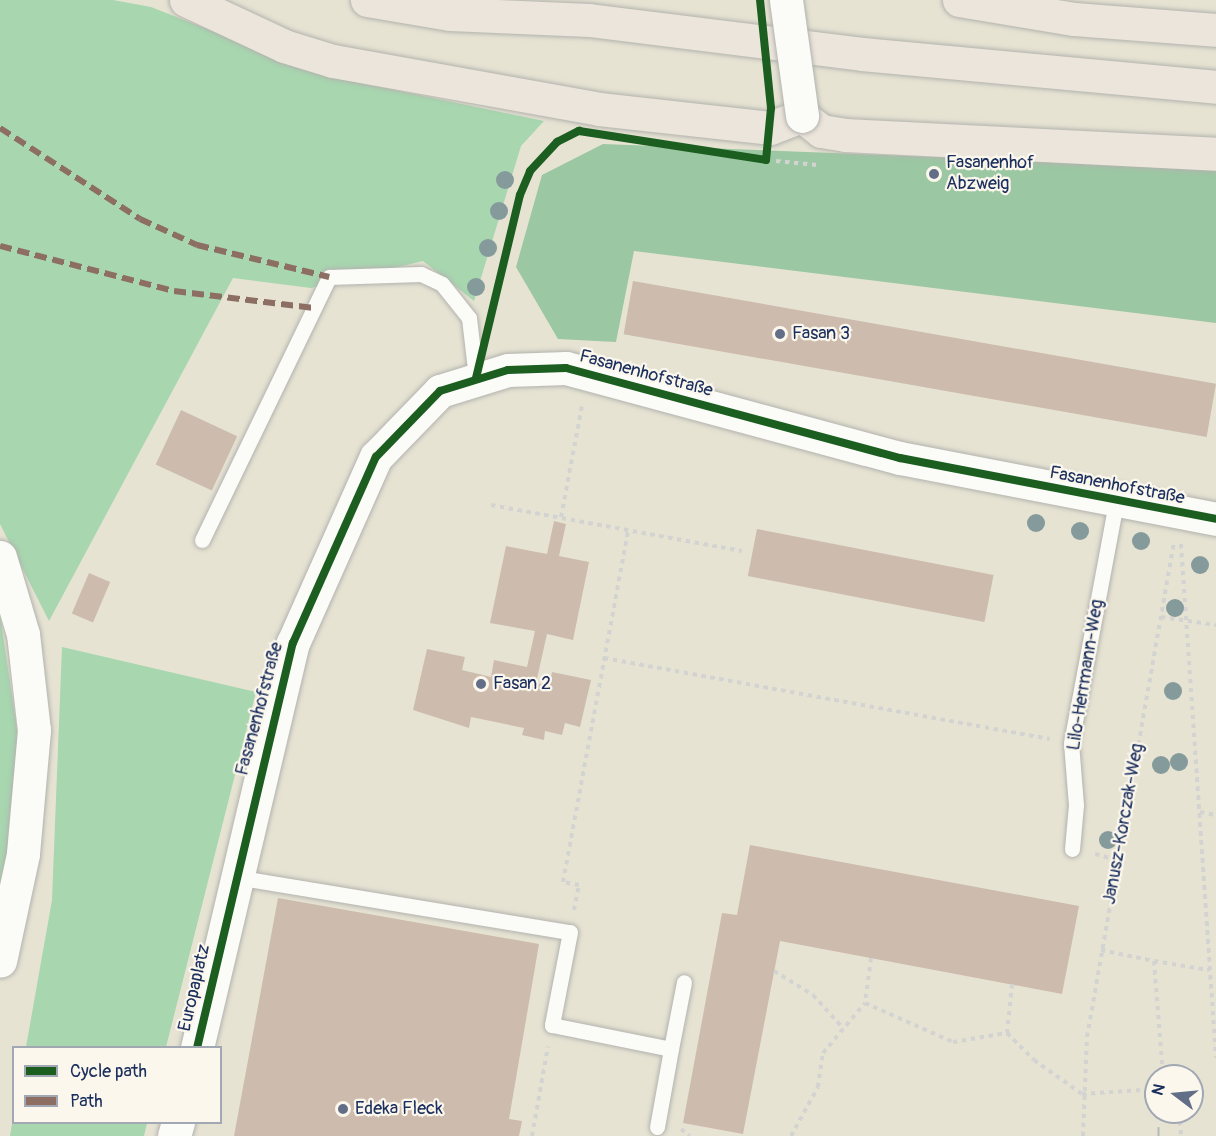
<!DOCTYPE html>
<meta charset="utf-8">
<style>
body{margin:0}
#map{position:relative;width:1216px;height:1136px;overflow:hidden;background:#e6e3d3;font-family:Pangolin,sans-serif}
div>[style]{position:absolute}
.green>*{inset:0;background:#a7d6af}
.forest>*{inset:0;background:#9cc7a3}
.building>*{inset:0;background:#cdbcae;transform-origin:0 0}
.path>*{height:4px;margin-top:-2px;transform-origin:0;background:repeating-linear-gradient(90deg,#d3d4d2 0 4.5px,transparent 0 9px)}
.roads{filter:drop-shadow(0 0 2px #b3b3ae) drop-shadow(0 0 2px #b3b3ae)}
.service>*{height:15px;margin:-7.5px;padding:0 7.5px;transform-origin:7.5px;border-radius:7.5px;background:#fbfbf8}
.tertiary>*{height:33px;margin:-16.5px;padding:0 16.5px;transform-origin:16.5px;border-radius:16.5px;background:#fbfbf8}
.trunk>*{height:33px;margin:-16.5px;padding:0 16.5px;transform-origin:16.5px;border-radius:16.5px;background:#ece5dc}
.tram>*{height:1.5px;margin:-0.75px;padding:0 0.75px;transform-origin:0.75px;border-radius:0.75px;background:#b6b8ba}
.bridges{filter:drop-shadow(0 0 2px #b3b3ae) drop-shadow(0 0 2px #b3b3ae)}
.tertiary-bridge>*{height:33px;margin:-16.5px;padding:0 16.5px;transform-origin:16.5px;border-radius:16.5px;background:#fbfbf8}
.quiet>*{height:6px;margin-top:-3px;transform-origin:0;background:repeating-linear-gradient(90deg,#8d6e63 0 12px,transparent 0 18px)}
.cycleway>*{height:8px;margin:-4px;padding:0 4px;transform-origin:4px;border-radius:4px;background:#1b5e20}
.trees>*{width:18px;height:18px;margin:-9px;border-radius:50%;background:#859a9b}
.dots>*{width:16px;height:16px;translate:-50% -50%;box-sizing:border-box;border:3px solid #fbf7ec;border-radius:50%}
span{translate:-50% -50%;white-space:nowrap;text-align:center;line-height:1.15;-webkit-text-stroke:4.5px #fbf7ec;paint-order:stroke}
.poi-label{font-size:18px;color:#1b2f5e}
.left{translate:0 -50%;text-align:left}
.street-label{font-size:18px;color:#1b2f5e}
.legend{position:absolute;left:12px;top:1046px;width:210px;height:78px;box-sizing:border-box;background:#fbf7ec;border:2px solid #a1a7b3;margin:0;padding:8px 10px;list-style:none;font-size:18px;color:#1b2f5e}
.legend li{display:flex;align-items:center;gap:12px;height:30px}
.legend b{width:30px;border:2px solid #a1a7b3}
.north{position:absolute;left:1144px;top:1064px;width:60px;height:60px;box-sizing:border-box;background:#fbf7ec;border:2px solid #a1a7b3;border-radius:50%;rotate:286deg;font-size:16px;font-weight:700;line-height:24px;text-align:center;color:#1b2f5e}
.north::after{content:'';display:block;margin:auto;width:21px;height:27px;background:#626e87;clip-path:polygon(50% 0,100% 100%,50% 72%,0 100%)}
</style>
<div id="map">
<div class="green">
<div style="clip-path:polygon(0 0,113px 0,151px 7px,327px 76px,544px 121px,521px 146px,474px 301px,423px 261px,311px 288px,233px 278px,49px 621px,0 524px)"></div>
<div style="clip-path:polygon(0 615px,18px 736px,10px 842px,0 889px)"></div>
<div style="clip-path:polygon(62px 647px,256px 692px,166px 1047px,26px 1047px,52px 900px)"></div>
<div style="clip-path:polygon(13px 1118px,14px 1122px,147px 1123px,144px 1136px,10px 1136px)"></div>
</div>
<div class="forest">
<div style="clip-path:polygon(603px 144px,1216px 168px,1216px 323px,634px 251px,616px 342px,558px 339px,516px 267px,542px 175px)"></div>
</div>
<div class="building">
<div style="left:633px;top:281px;width:592px;height:54px;rotate:10deg"></div>
<div style="left:181px;top:410px;width:62px;height:60px;rotate:25deg"></div>
<div style="clip-path:polygon(554px 521px,566px 524px,559px 556px,589px 562px,573px 640px,547px 634px,536px 683px,549px 686px,552px 672px,591px 680px,580px 727px,565px 723px,562px 735px,545px 731px,544px 740px,522px 735px,524px 728px,471px 717px,469px 728px,413px 710px,427px 649px,465px 657px,462px 670px,491px 677px,494px 660px,527px 667px,535px 631px,490px 623px,506px 546px,547px 554px)"></div>
<div style="left:757px;top:529px;width:241px;height:48px;rotate:11deg"></div>
<div style="left:89px;top:573px;width:23px;height:44px;rotate:23deg"></div>
<div style="clip-path:polygon(750px 845px,1079px 906px,1062px 994px,780px 941px,743px 1134px,683px 1123px,722px 913px,737px 915px)"></div>
<div style="clip-path:polygon(278px 898px,539px 944px,509px 1119px,522px 1121px,519px 1136px,234px 1136px)"></div>
</div>
<div class="path">
<div style="left:776px;top:161px;width:41px;rotate:5.6deg"></div>
<div style="left:491px;top:505px;width:255px;rotate:10.4deg"></div>
<div style="left:561px;top:517px;width:113px;rotate:-79.3deg"></div>
<div style="left:1181px;top:544px;width:515px;rotate:86.1deg"></div>
<div style="left:1161px;top:617px;width:56px;rotate:8.3deg"></div>
<div style="left:604px;top:658px;width:453px;rotate:10.3deg"></div>
<div style="left:1200px;top:812px;width:16px;rotate:11deg"></div>
<div style="left:1095px;top:854px;width:24px;rotate:15deg"></div>
<div style="left:574px;top:910px;width:25px;rotate:-79deg"></div>
<div style="left:579px;top:885px;width:16px;rotate:-169deg"></div>
<div style="left:563px;top:882px;width:358px;rotate:-79.5deg"></div>
<div style="left:1101px;top:950px;width:54px;rotate:11.7deg"></div>
<div style="left:1154px;top:961px;width:115px;rotate:85.5deg"></div>
<div style="left:871px;top:958px;width:45px;rotate:97.6deg"></div>
<div style="left:865px;top:1003px;width:96px;rotate:23.9deg"></div>
<div style="left:953px;top:1042px;width:55px;rotate:-9.5deg"></div>
<div style="left:1154px;top:961px;width:56px;rotate:9.3deg"></div>
<div style="left:774px;top:971px;width:46px;rotate:31.6deg"></div>
<div style="left:813px;top:995px;width:45px;rotate:47.7deg"></div>
<div style="left:1012px;top:984px;width:49px;rotate:95.8deg"></div>
<div style="left:1007px;top:1033px;width:38px;rotate:45deg"></div>
<div style="left:1034px;top:1060px;width:59px;rotate:35.3deg"></div>
<div style="left:1082px;top:1094px;width:74px;rotate:-3.9deg"></div>
<div style="left:1179px;top:1112px;width:24px;rotate:85deg"></div>
<div style="left:681px;top:1129px;width:11px;rotate:38deg"></div>
<div style="left:532px;top:1136px;width:91px;rotate:-79.9deg"></div>
<div style="left:791px;top:1136px;width:56px;rotate:-61.1deg"></div>
<div style="left:818px;top:1087px;width:34px;rotate:-82deg"></div>
<div style="left:823px;top:1053px;width:65px;rotate:-50deg"></div>
<div style="left:1083px;top:1136px;width:99px;rotate:-87.7deg"></div>
<div style="left:1087px;top:1037px;width:503px;rotate:-80.03deg"></div>
</div>
<div class="roads">
<div class="service">
<div style="left:202px;top:540px;width:292px;rotate:-64.2deg"></div>
<div style="left:329px;top:277px;width:92px;rotate:-1.9deg"></div>
<div style="left:421px;top:274px;width:23px;rotate:25deg"></div>
<div style="left:442px;top:284px;width:43px;rotate:51.5deg"></div>
<div style="left:469px;top:318px;width:60px;rotate:83.3deg"></div>
<div style="left:1072px;top:849px;width:44px;rotate:-84.8deg"></div>
<div style="left:1076px;top:805px;width:62px;rotate:-94.6deg"></div>
<div style="left:1071px;top:743px;width:245px;rotate:-79.4deg"></div>
<div style="left:236px;top:877px;width:338px;rotate:9.4deg"></div>
<div style="left:570px;top:932px;width:95px;rotate:101deg"></div>
<div style="left:552px;top:1025px;width:121px;rotate:11.4deg"></div>
<div style="left:671px;top:1049px;width:68px;rotate:-79deg"></div>
<div style="left:657px;top:1127px;width:79px;rotate:-79.8deg"></div>
</div>
<div class="tertiary">
<div style="left:0;top:557px;width:80px;rotate:73.4deg"></div>
<div style="left:23px;top:634px;width:97px;rotate:83.5deg"></div>
<div style="left:34px;top:730px;width:124px;rotate:95.1deg"></div>
<div style="left:23px;top:854px;width:109px;rotate:102.1deg"></div>
<div style="left:197px;top:1048px;width:416px;rotate:-76.7deg"></div>
<div style="left:293px;top:643px;width:204px;rotate:-66deg"></div>
<div style="left:376px;top:457px;width:92px;rotate:-45.9deg"></div>
<div style="left:440px;top:391px;width:71px;rotate:-17.2deg"></div>
<div style="left:508px;top:370px;width:58px;rotate:-2deg"></div>
<div style="left:566px;top:368px;width:346px;rotate:15.1deg"></div>
<div style="left:900px;top:458px;width:322px;rotate:10.9deg"></div>
<div style="left:174px;top:1136px;width:15px;rotate:-74deg"></div>
</div>
<div class="trunk">
<div style="left:186px;top:0;width:108px;rotate:25.1deg"></div>
<div style="left:284px;top:46px;width:51px;rotate:17deg"></div>
<div style="left:333px;top:61px;width:270px;rotate:10.2deg"></div>
<div style="left:599px;top:109px;width:172px;rotate:6.3deg"></div>
<div style="left:770px;top:128px;width:34px;rotate:-21deg"></div>
<div style="left:802px;top:116px;width:24px;rotate:38deg"></div>
<div style="left:821px;top:131px;width:24px;rotate:9deg"></div>
<div style="left:845px;top:135px;width:371px;rotate:2.9deg"></div>
<div style="left:367px;top:0;width:84px;rotate:9.6deg"></div>
<div style="left:450px;top:14px;width:139px;rotate:2.5deg"></div>
<div style="left:589px;top:20px;width:275px;rotate:7.1deg"></div>
<div style="left:862px;top:54px;width:356px;rotate:5.3deg"></div>
<div style="left:959px;top:0;width:117px;rotate:9.4deg"></div>
<div style="left:1074px;top:19px;width:142px;rotate:4.4deg"></div>
</div>
</div>
<div class="tram">
<div style="left:1159px;top:1128px;width:8px;rotate:90deg"></div>
</div>
<div class="bridges">
<div class="tertiary-bridge">
<div style="left:786px;top:0;width:117px;rotate:82.1deg"></div>
</div>
</div>
<div class="quiet">
<div style="left:0;top:128px;width:167px;rotate:33deg"></div>
<div style="left:140px;top:219px;width:63px;rotate:24.5deg"></div>
<div style="left:197px;top:245px;width:136px;rotate:13.6deg"></div>
<div style="left:0;top:246px;width:180px;rotate:14.5deg"></div>
<div style="left:174px;top:291px;width:141px;rotate:6.9deg"></div>
</div>
<div class="cycleway">
<div style="left:476px;top:378px;width:188px;rotate:-76.5deg"></div>
<div style="left:520px;top:195px;width:26px;rotate:-67deg"></div>
<div style="left:530px;top:171px;width:40px;rotate:-47deg"></div>
<div style="left:557px;top:142px;width:25px;rotate:-27deg"></div>
<div style="left:579px;top:131px;width:189px;rotate:8.8deg"></div>
<div style="left:766px;top:160px;width:52px;rotate:-84.5deg"></div>
<div style="left:771px;top:108px;width:109px;rotate:-95.8deg"></div>
<div style="left:197px;top:1048px;width:416px;rotate:-76.7deg"></div>
<div style="left:293px;top:643px;width:204px;rotate:-66deg"></div>
<div style="left:376px;top:457px;width:92px;rotate:-45.9deg"></div>
<div style="left:440px;top:391px;width:71px;rotate:-17.2deg"></div>
<div style="left:508px;top:370px;width:58px;rotate:-2deg"></div>
<div style="left:566px;top:368px;width:346px;rotate:15.1deg"></div>
<div style="left:900px;top:458px;width:322px;rotate:10.9deg"></div>
</div>
<div class="trees">
<div style="left:505px;top:180px"></div>
<div style="left:499px;top:211px"></div>
<div style="left:488px;top:248px"></div>
<div style="left:476px;top:287px"></div>
<div style="left:1036px;top:523px"></div>
<div style="left:1080px;top:531px"></div>
<div style="left:1141px;top:541px"></div>
<div style="left:1200px;top:565px"></div>
<div style="left:1175px;top:608px"></div>
<div style="left:1173px;top:691px"></div>
<div style="left:1179px;top:762px"></div>
<div style="left:1161px;top:765px"></div>
<div style="left:1108px;top:840px"></div>
</div>
<div class="dots">
<div style="left:934px;top:174px;background:#626e87"></div>
<div style="left:780px;top:334px;background:#626e87"></div>
<div style="left:481px;top:684px;background:#626e87"></div>
<div style="left:343px;top:1109px;background:#626e87"></div>
</div>
<div class="poi-label">
<span class="left" style="left:946px;top:174px">Fasanenhof<br>Abzweig</span>
<span class="left" style="left:792px;top:334px">Fasan 3</span>
<span class="left" style="left:493px;top:684px">Fasan 2</span>
<span class="left" style="left:355px;top:1109px">Edeka Fleck</span>
</div>
<div class="street-label">
<span style="left:646px;top:374px;rotate:15deg">Fasanenhofstraße</span>
<span style="left:1117px;top:486px;rotate:11deg">Fasanenhofstraße</span>
<span style="left:1086px;top:675px;rotate:-81deg">Lilo-Herrmann-Weg</span>
<span style="left:260px;top:709px;rotate:-75deg">Fasanenhofstraße</span>
<span style="left:1124px;top:824px;rotate:-80deg">Janusz-Korczak-Weg</span>
<span style="left:195px;top:988px;rotate:-77deg">Europaplatz</span>
</div>
<ul class="legend">
<li><b style="height:8px;background:#1b5e20"></b>Cycle path</li>
<li><b style="height:8px;background:#8d6e63"></b>Path</li>
</ul>
<div class="north">N</div>
</div>
